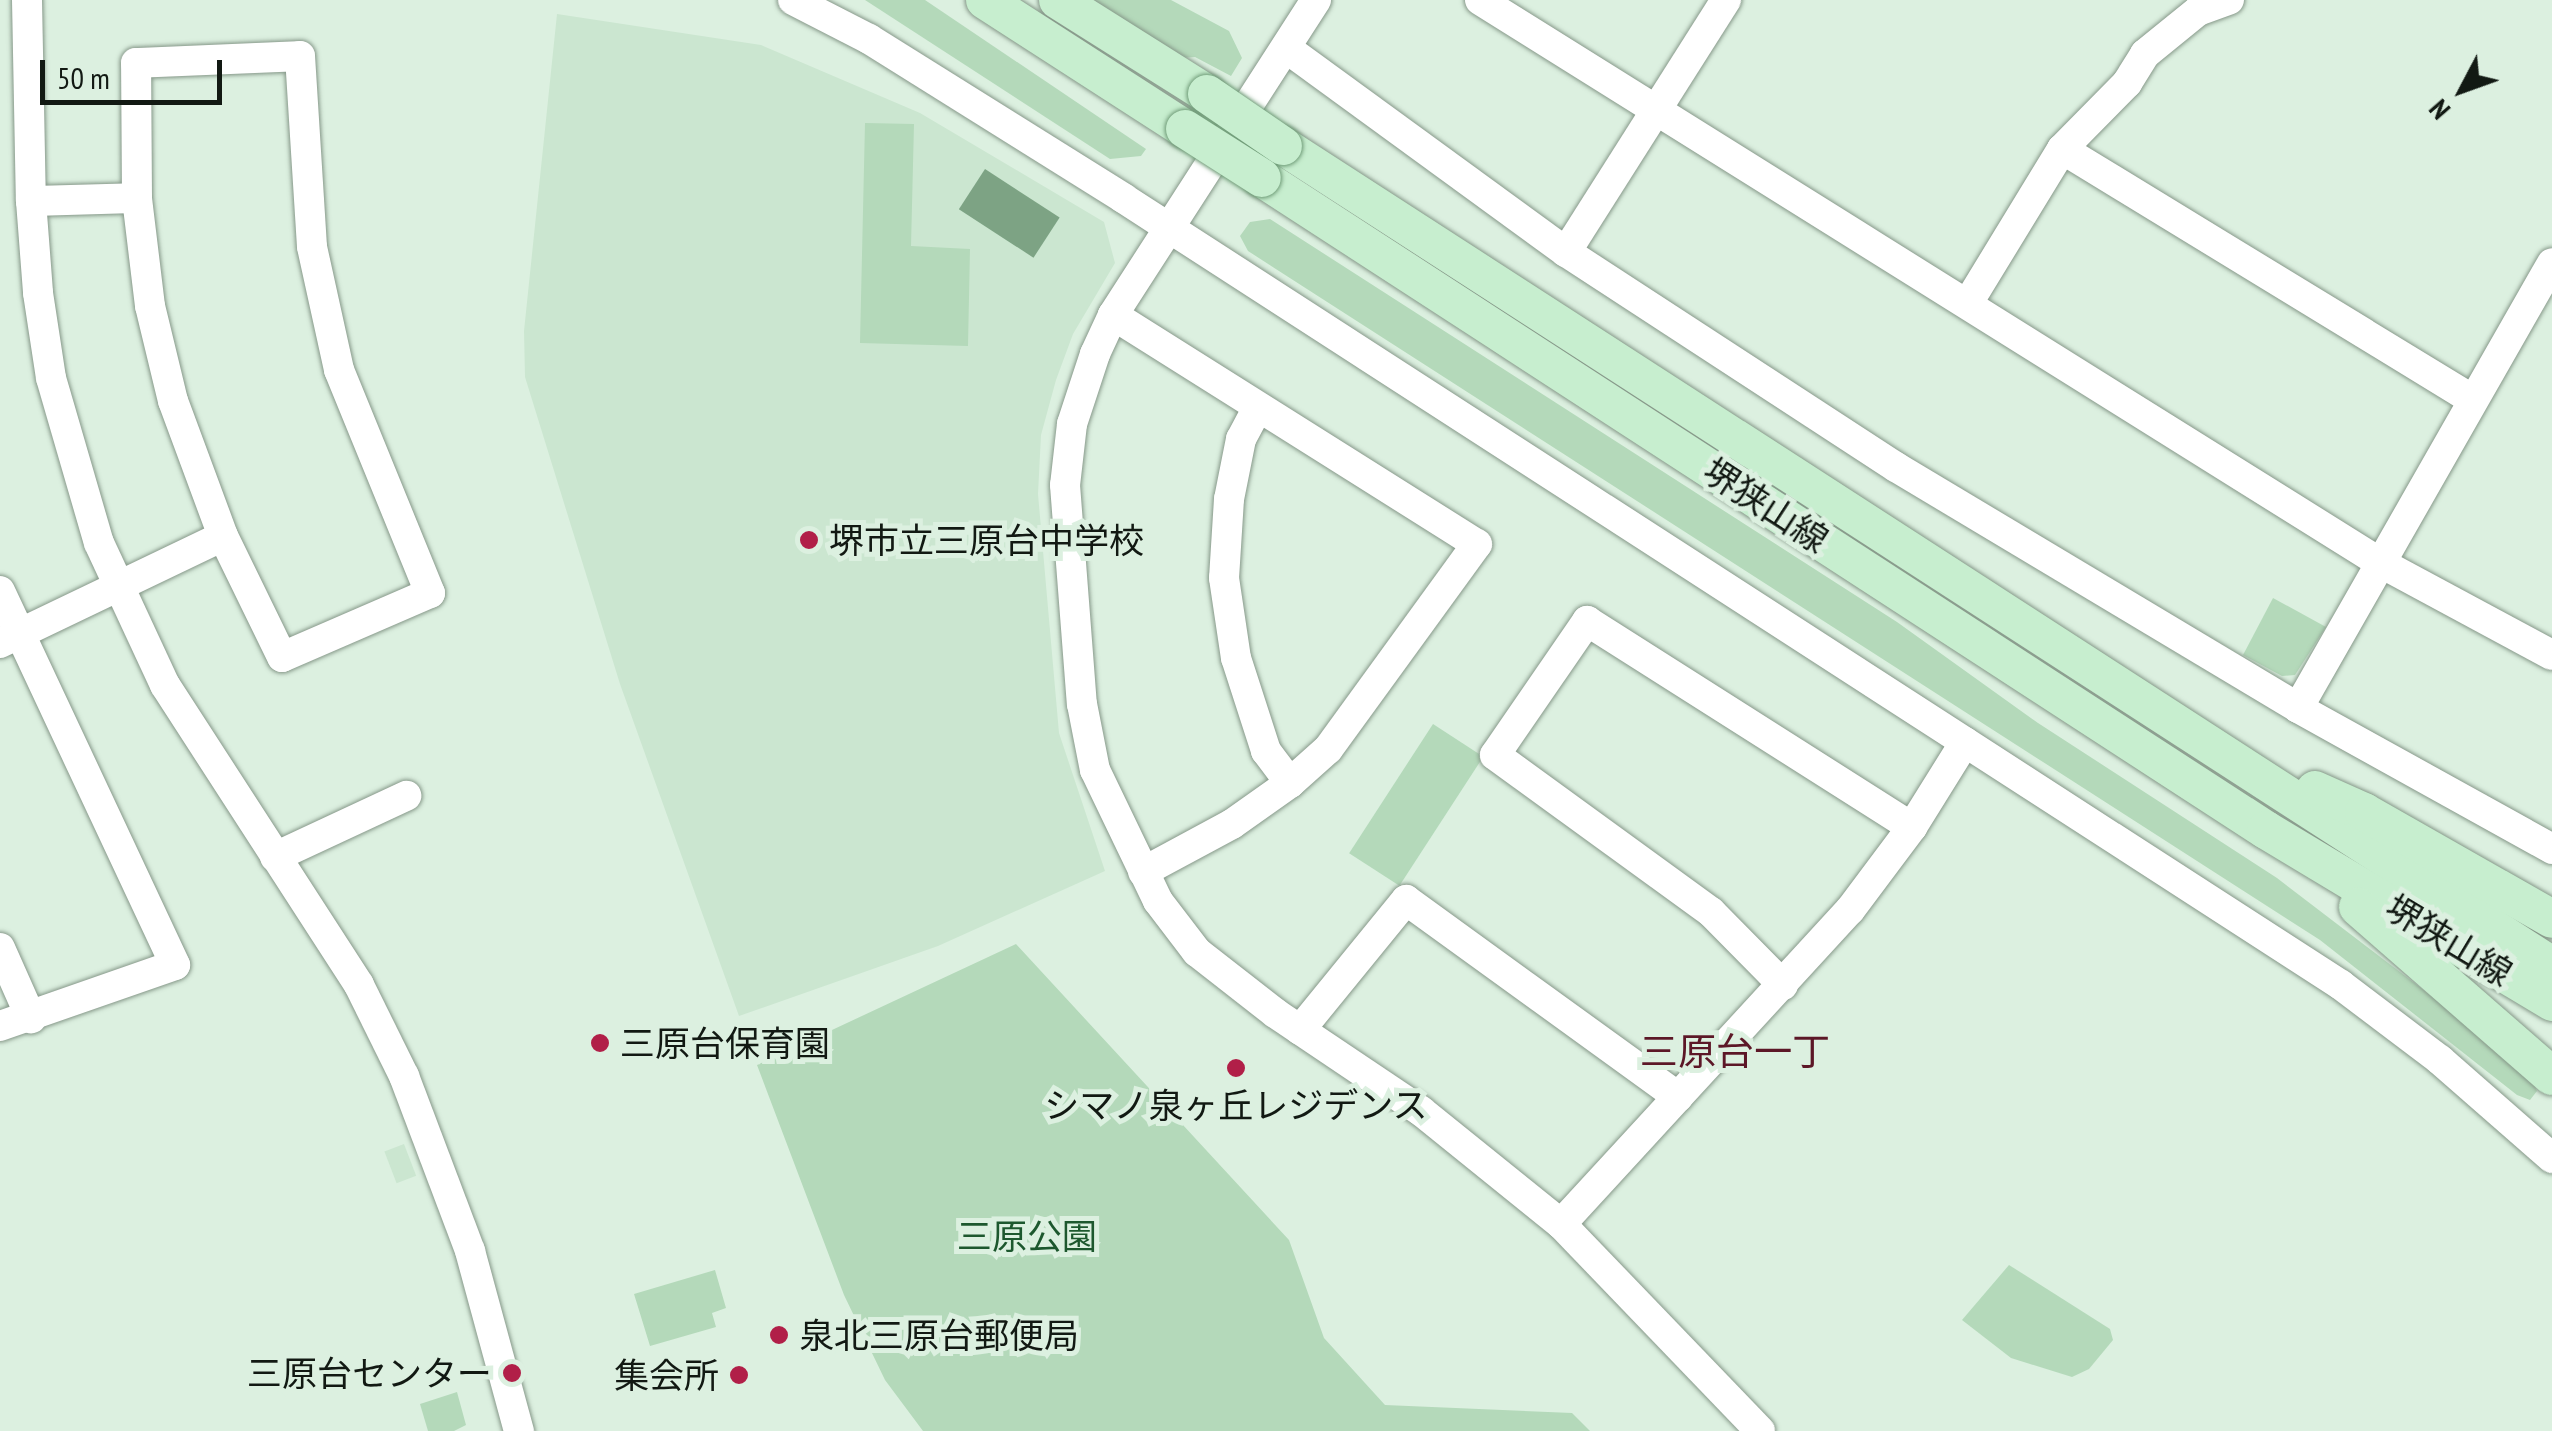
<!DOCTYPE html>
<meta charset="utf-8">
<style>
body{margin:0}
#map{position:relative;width:2552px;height:1431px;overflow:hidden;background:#dcf0e0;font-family:"PT Sans Narrow","Noto Sans JP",sans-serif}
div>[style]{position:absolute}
.built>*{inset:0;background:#cbe6d0;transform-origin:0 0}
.green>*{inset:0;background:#b4d9ba;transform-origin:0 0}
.water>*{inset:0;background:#7da384;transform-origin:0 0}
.roads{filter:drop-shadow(0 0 2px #869889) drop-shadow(0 0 2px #869889)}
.minor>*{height:30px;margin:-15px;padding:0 15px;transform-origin:15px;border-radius:15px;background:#fff}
.major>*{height:38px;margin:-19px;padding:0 19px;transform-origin:19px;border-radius:19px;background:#c7eecf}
.bridges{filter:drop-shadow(0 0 2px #709c78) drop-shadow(0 0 2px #709c78)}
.major-bridge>*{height:38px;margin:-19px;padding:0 19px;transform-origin:19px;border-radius:19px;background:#c7eecf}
.dots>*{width:28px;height:28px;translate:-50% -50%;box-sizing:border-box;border:5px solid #dcf0e0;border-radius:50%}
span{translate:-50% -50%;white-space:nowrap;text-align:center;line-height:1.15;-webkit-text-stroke:10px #dcf0e0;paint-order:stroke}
.street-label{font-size:35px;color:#121913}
.poi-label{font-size:35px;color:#121913}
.left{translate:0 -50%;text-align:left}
.right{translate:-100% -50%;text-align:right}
.park-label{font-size:35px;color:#1d582e}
.neighbourhood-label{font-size:38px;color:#5c1727}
.north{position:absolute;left:2412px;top:40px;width:100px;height:100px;-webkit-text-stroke:8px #dcf0e0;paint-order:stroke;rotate:229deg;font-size:28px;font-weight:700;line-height:40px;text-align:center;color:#121913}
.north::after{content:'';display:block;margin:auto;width:35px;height:45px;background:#121913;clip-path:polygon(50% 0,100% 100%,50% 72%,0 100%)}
.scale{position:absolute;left:40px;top:60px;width:182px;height:45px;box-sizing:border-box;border:5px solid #121913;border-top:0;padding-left:12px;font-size:30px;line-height:35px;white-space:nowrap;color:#121913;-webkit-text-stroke:8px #dcf0e0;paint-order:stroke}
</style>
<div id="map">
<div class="built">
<div style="clip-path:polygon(557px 14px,761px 45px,920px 113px,1104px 222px,1115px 263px,1073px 334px,1056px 380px,1041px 435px,1038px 494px,1059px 733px,1105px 871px,938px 946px,739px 1016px,620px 684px,525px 377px,524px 331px)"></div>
<div style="left:404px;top:1144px;width:34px;height:21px;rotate:69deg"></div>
</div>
<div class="green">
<div style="clip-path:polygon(865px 0,925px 0,1146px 149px,1141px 156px,1110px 159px)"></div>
<div style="clip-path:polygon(1089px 0,1171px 0,1229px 31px,1242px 58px,1231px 76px,1195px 57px,1180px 58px)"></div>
<div style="clip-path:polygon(865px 123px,914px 124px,911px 246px,970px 249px,968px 346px,860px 343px)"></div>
<div style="clip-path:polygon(1270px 219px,1897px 622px,2038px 723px,2277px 878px,2434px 998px,2533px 1082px,2537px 1091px,2530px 1100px,2517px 1095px,2320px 940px,1248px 251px,1240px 236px,1250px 222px)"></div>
<div style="clip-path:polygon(2273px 598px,2326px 627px,2295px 675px,2282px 676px,2243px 655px)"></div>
<div style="left:1433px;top:724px;width:60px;height:154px;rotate:33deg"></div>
<div style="clip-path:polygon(1016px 944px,1289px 1240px,1324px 1338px,1385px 1405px,1572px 1413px,1590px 1431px,923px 1431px,885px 1380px,844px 1295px,757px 1065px)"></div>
<div style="clip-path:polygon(2009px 1265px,2110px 1329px,2113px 1340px,2089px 1369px,2072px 1377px,2011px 1358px,1962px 1320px)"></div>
<div style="clip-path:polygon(715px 1270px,726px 1308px,712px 1313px,716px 1327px,650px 1346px,634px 1294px)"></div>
<div style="clip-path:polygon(457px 1392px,466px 1425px,454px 1431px,428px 1431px,420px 1404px)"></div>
</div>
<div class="water">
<div style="left:985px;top:169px;width:89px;height:48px;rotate:33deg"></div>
</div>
<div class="roads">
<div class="minor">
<div style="left:27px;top:0;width:201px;rotate:88.9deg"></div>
<div style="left:31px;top:201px;width:92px;rotate:85.6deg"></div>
<div style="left:38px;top:293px;width:86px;rotate:81.3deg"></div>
<div style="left:51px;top:378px;width:172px;rotate:73.8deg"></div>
<div style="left:99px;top:543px;width:157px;rotate:65.1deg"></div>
<div style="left:165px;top:685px;width:357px;rotate:57.1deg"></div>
<div style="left:359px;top:985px;width:102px;rotate:63.7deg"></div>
<div style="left:404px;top:1076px;width:187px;rotate:69.3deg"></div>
<div style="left:470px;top:1251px;width:187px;rotate:74.8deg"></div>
<div style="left:793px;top:0;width:85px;rotate:27.2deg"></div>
<div style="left:869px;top:39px;width:300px;rotate:32deg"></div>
<div style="left:1123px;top:198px;width:1450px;rotate:32.87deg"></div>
<div style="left:2341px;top:985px;width:124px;rotate:37.1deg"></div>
<div style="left:2440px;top:1060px;width:149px;rotate:41.2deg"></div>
<div style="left:1316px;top:0;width:375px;rotate:122.8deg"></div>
<div style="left:1113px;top:315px;width:43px;rotate:114.8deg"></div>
<div style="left:1095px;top:354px;width:74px;rotate:108.2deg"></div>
<div style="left:1072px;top:424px;width:61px;rotate:96.5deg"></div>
<div style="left:1065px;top:485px;width:220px;rotate:85.6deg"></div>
<div style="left:1082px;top:704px;width:67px;rotate:78.9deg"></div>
<div style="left:1095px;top:770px;width:145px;rotate:64.3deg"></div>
<div style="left:1158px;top:901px;width:64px;rotate:52.6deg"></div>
<div style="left:1197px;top:952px;width:99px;rotate:38deg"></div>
<div style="left:1275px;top:1013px;width:176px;rotate:33.9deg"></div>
<div style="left:1421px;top:1111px;width:180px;rotate:38.9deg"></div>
<div style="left:1561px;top:1224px;width:287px;rotate:46.1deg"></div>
<div style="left:1480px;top:0;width:1060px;rotate:32.01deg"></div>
<div style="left:2379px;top:562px;width:196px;rotate:28.3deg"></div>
<div style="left:1286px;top:48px;width:346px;rotate:36.1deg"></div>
<div style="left:1566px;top:252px;width:394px;rotate:33.1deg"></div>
<div style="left:1896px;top:467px;width:469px;rotate:30.9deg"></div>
<div style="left:2298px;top:708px;width:291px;rotate:29deg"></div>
<div style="left:300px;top:56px;width:191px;rotate:86.4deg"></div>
<div style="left:312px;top:247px;width:126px;rotate:77.6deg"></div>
<div style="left:339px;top:370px;width:241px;rotate:67.8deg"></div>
<div style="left:430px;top:593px;width:161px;rotate:156.6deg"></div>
<div style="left:282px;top:657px;width:135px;rotate:-116deg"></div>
<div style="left:223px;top:536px;width:144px;rotate:-110.3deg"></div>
<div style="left:173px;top:401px;width:98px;rotate:-103.6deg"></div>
<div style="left:150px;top:306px;width:109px;rotate:-96.9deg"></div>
<div style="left:137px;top:198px;width:135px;rotate:-90.4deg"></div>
<div style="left:136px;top:63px;width:164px;rotate:-2.4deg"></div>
<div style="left:2062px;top:149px;width:93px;rotate:-45.4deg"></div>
<div style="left:2127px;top:83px;width:34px;rotate:-58deg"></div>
<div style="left:2145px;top:54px;width:68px;rotate:-39.1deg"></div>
<div style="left:2198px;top:11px;width:33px;rotate:-20deg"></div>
<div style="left:31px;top:201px;width:106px;rotate:-1.6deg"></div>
<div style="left:1566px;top:252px;width:299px;rotate:-57.6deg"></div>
<div style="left:1968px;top:303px;width:180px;rotate:-58.6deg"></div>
<div style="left:2062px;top:149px;width:480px;rotate:31.4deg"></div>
<div style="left:1113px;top:315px;width:430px;rotate:32.2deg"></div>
<div style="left:1477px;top:544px;width:253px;rotate:126deg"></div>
<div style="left:1328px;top:749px;width:51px;rotate:138.2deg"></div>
<div style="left:1290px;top:783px;width:71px;rotate:144.7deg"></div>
<div style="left:1232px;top:824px;width:101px;rotate:151.7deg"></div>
<div style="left:1257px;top:409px;width:34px;rotate:118deg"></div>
<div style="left:1241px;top:439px;width:61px;rotate:101.3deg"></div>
<div style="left:1229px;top:499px;width:79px;rotate:93.6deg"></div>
<div style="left:1224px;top:578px;width:81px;rotate:81.5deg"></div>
<div style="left:1236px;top:658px;width:98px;rotate:72.1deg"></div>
<div style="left:1266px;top:751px;width:40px;rotate:53deg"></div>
<div style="left:0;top:591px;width:413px;rotate:64.9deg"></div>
<div style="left:175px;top:965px;width:185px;rotate:160.8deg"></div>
<div style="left:0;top:643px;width:247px;rotate:-25.6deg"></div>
<div style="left:2298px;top:708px;width:512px;rotate:-60.28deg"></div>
<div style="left:275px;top:857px;width:145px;rotate:-25deg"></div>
<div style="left:0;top:948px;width:77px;rotate:66.1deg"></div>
<div style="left:1783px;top:985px;width:103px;rotate:-134.6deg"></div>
<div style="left:1711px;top:912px;width:267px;rotate:-144deg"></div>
<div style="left:1495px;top:755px;width:163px;rotate:-55.5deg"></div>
<div style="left:1587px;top:621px;width:385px;rotate:32.4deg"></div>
<div style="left:1300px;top:1030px;width:168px;rotate:-50.8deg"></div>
<div style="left:1406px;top:900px;width:336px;rotate:35.9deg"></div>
<div style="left:1561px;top:1224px;width:427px;rotate:-47.4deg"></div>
<div style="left:1850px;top:910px;width:104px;rotate:-53.2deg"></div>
<div style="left:1912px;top:827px;width:100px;rotate:-58.1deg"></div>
</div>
<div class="major">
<div style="left:985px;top:0;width:238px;rotate:32.8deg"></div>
<div style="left:1058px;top:0;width:176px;rotate:32.2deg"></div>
<div style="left:1283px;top:146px;width:1511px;rotate:32.87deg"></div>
<div style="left:1262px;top:178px;width:1197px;rotate:33deg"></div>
<div style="left:2266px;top:830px;width:334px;rotate:31deg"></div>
<div style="left:2315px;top:790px;width:54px;rotate:24.2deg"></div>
<div style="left:2364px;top:812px;width:216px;rotate:29.6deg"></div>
<div style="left:2358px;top:907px;width:257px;rotate:41.1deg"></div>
</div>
</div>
<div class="bridges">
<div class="major-bridge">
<div style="left:1207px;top:94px;width:92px;rotate:34.4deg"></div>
<div style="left:1185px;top:129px;width:91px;rotate:32.5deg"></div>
</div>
</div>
<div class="dots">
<div style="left:809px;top:540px;background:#b11f48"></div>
<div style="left:600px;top:1043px;background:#b11f48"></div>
<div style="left:1236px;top:1068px;background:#b11f48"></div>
<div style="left:779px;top:1335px;background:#b11f48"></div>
<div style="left:512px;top:1373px;background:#b11f48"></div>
<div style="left:739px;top:1375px;background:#b11f48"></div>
</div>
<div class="street-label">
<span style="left:1766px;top:505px;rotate:33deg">堺狭山線</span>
<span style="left:2449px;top:940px;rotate:31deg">堺狭山線</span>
</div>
<div class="poi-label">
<span class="left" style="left:829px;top:540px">堺市立三原台中学校</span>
<span class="left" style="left:620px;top:1043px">三原台保育園</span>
<span style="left:1236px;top:1105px">シマノ泉ヶ丘レジデンス</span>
<span class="left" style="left:799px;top:1335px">泉北三原台郵便局</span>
<span class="right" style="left:492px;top:1373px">三原台センター</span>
<span class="right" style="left:719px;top:1375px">集会所</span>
</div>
<div class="park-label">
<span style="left:1027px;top:1236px">三原公園</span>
</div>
<div class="neighbourhood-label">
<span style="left:1735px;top:1051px">三原台一丁</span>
</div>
<div class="north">N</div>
<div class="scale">50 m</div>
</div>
